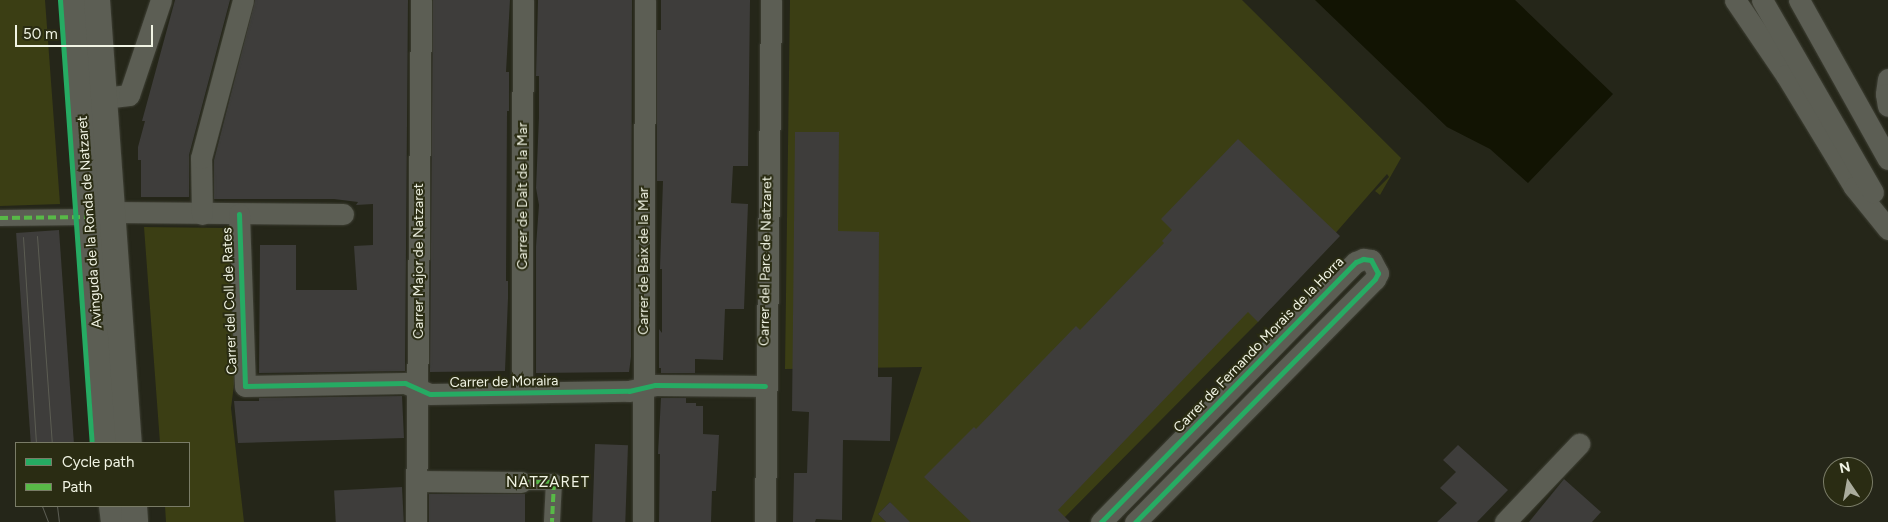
<!DOCTYPE html>
<style>
body{margin:0}
#map{position:relative;width:1888px;height:522px;overflow:hidden;background:#252619;font-family:Figtree,sans-serif}
div>[style]{position:absolute}
.green>*{inset:0;background:#3b3e14}
.water>*{inset:0;background:#121403}
.building>*{inset:0;background:#3e3d3b;transform-origin:0 0}
.roads{filter:drop-shadow(0 0 1px #3f4035) drop-shadow(0 0 1px #3f4035)}
.pedestrian>*{height:16px;margin:-8px;padding:0 8px;transform-origin:8px;border-radius:8px;background:#5c5e54}
.minor>*{height:21px;margin:-10.5px;padding:0 10.5px;transform-origin:10.5px;border-radius:10.5px;background:#5c5e54}
.tertiary>*{height:26px;margin:-13px;padding:0 13px;transform-origin:13px;border-radius:13px;background:#5c5e54}
.tram>*{height:1px;margin:-0.5px;padding:0 0.5px;transform-origin:0.5px;border-radius:0.5px;background:#5c5d53}
.quiet>*{height:4px;margin-top:-2px;transform-origin:0;background:repeating-linear-gradient(90deg,#58b947 0 8px,transparent 0 12px)}
.cycleway>*{height:5px;margin:-2.5px;padding:0 2.5px;transform-origin:2.5px;border-radius:2.5px;background:#26ab63}
span{translate:-50% -50%;white-space:nowrap;text-align:center;line-height:1.15;-webkit-text-stroke:4px #2a2c13;paint-order:stroke}
.street-label{font-size:14px;color:#f1f4e4}
.neighbourhood-label{font-size:15px;color:#f1f4e4;letter-spacing:1px}
.legend{position:absolute;left:15px;top:442px;width:175px;height:65px;box-sizing:border-box;background:#2a2c13;border:1px solid #7a7c67;margin:0;padding:6px 9px;list-style:none;font-size:15px;color:#f1f4e4}
.legend li{display:flex;align-items:center;gap:10px;height:25px}
.legend b{width:25px;border:1px solid #7a7c67}
.north{position:absolute;left:1823px;top:457px;width:50px;height:50px;box-sizing:border-box;background:#2a2c13;border:1px solid #7a7c67;border-radius:50%;rotate:348deg;font-size:14px;font-weight:700;line-height:20px;text-align:center;color:#f1f4e4}
.north::after{content:'';display:block;margin:auto;width:18px;height:22px;background:#aaac9d;clip-path:polygon(50% 0,100% 100%,50% 72%,0 100%)}
.scale{position:absolute;left:15px;top:25px;width:138px;height:22px;box-sizing:border-box;border:2px solid #f1f4e4;border-top:0;padding-left:6px;font-size:15px;line-height:18px;white-space:nowrap;color:#f1f4e4;-webkit-text-stroke:4px #2a2c13;paint-order:stroke}
</style>
<div id="map">
<div class="green">
<div style="clip-path:polygon(0 0,45px 0,60px 204px,0 206px)"></div>
<div style="clip-path:polygon(790px 0,1242px 0,1401px 158px,1380px 195px,1375px 191px,1389px 177px,1387px 174px,1258px 322px,1060px 522px,905px 522px,890px 502px,878px 514px,886px 522px,871px 522px,922px 367px,785px 369px)"></div>
<div style="clip-path:polygon(144px 227px,229px 228px,235px 377px,231px 408px,244px 522px,166px 522px,165px 506px,189px 506px,189px 443px,160px 443px)"></div>
</div>
<div class="water">
<div style="clip-path:polygon(1315px 0,1515px 0,1613px 94px,1528px 183px,1490px 149px,1447px 127px)"></div>
</div>
<div class="building">
<div style="clip-path:polygon(175px 0,230px 0,189px 155px,189px 197px,141px 197px,141px 160px,138px 160px,138px 147px,145px 121px,142px 121px)"></div>
<div style="clip-path:polygon(255px 0,408px 0,405px 371px,259px 373px,260px 245px,296px 245px,296px 290px,357px 290px,354px 246px,373px 245px,373px 204px,356px 205px,358px 202px,334px 199px,214px 199px,214px 160px)"></div>
<div style="clip-path:polygon(433px 0,510px 0,506px 72px,509px 72px,509px 111px,507px 111px,506px 281px,508px 281px,508px 298px,505px 371px,430px 372px)"></div>
<div style="clip-path:polygon(538px 0,632px 0,631px 357px,629px 372px,536px 373px,536px 246px,539px 205px,536px 188px,539px 117px,539px 76px,536px 76px)"></div>
<div style="clip-path:polygon(661px 0,750px 0,748px 166px,733px 166px,731px 203px,748px 204px,744px 309px,725px 309px,723px 360px,695px 359px,695px 373px,661px 373px,661px 368px,659px 368px,659px 329px,662px 333px,662px 269px,660px 269px,663px 181px,657px 181px,657px 30px,661px 30px)"></div>
<div style="clip-path:polygon(795px 132px,839px 132px,838px 231px,879px 232px,878px 377px,892px 377px,890px 441px,843px 440px,842px 520px,816px 519px,815px 522px,793px 522px,794px 473px,807px 473px,809px 412px,792px 411px)"></div>
<div style="clip-path:polygon(1238px 139px,1340px 236px,1258px 322px,1248px 312px,1058px 510px,1070px 522px,971px 522px,924px 477px,974px 427px,976px 429px,1076px 326px,1080px 330px,1164px 243px,1162px 241px,1172px 230px,1161px 219px)"></div>
<div style="left:59px;top:230px;width:214px;height:43px;rotate:86deg"></div>
<div style="clip-path:polygon(402px 396px,404px 438px,238px 443px,234px 401px,259px 401px,259px 398px)"></div>
<div style="clip-path:polygon(661px 398px,686px 398px,686px 403px,696px 403px,696px 406px,703px 406px,703px 434px,719px 435px,716px 491px,712px 491px,711px 522px,659px 522px,660px 454px,658px 454px)"></div>
<div style="left:595px;top:444px;width:33px;height:78px;rotate:2deg"></div>
<div style="clip-path:polygon(1458px 445px,1508px 490px,1477px 522px,1437px 522px,1457px 503px,1440px 488px,1456px 472px,1443px 460px)"></div>
<div style="clip-path:polygon(1564px 479px,1601px 512px,1592px 522px,1529px 522px)"></div>
<div style="left:402px;top:487px;width:35px;height:68px;rotate:87deg"></div>
<div style="left:429px;top:494px;width:96px;height:28px"></div>
<div style="clip-path:polygon(890px 502px,910px 522px,886px 522px,878px 514px)"></div>
</div>
<div class="roads">
<div class="pedestrian">
<div style="left:0;top:218px;width:89px;rotate:-0.6deg"></div>
<div style="left:521px;top:482px;width:33px"></div>
<div style="left:554px;top:482px;width:40px;rotate:92.9deg"></div>
</div>
<div class="minor">
<div style="left:1735px;top:0;width:91px;rotate:55.8deg"></div>
<div style="left:1786px;top:75px;width:131px;rotate:58.7deg"></div>
<div style="left:1854px;top:187px;width:54px;rotate:51deg"></div>
<div style="left:1762px;top:0;width:222px;rotate:60deg"></div>
<div style="left:1799px;top:0;width:182px;rotate:60.8deg"></div>
<div style="left:1888px;top:79px;width:15px;rotate:98deg"></div>
<div style="left:1886px;top:94px;width:12px;rotate:81deg"></div>
<div style="left:104px;top:98px;width:25px;rotate:-7deg"></div>
<div style="left:129px;top:95px;width:100px;rotate:-71.4deg"></div>
<div style="left:112px;top:212px;width:231px;rotate:0.5deg"></div>
<div style="left:202px;top:214px;width:56px;rotate:-91deg"></div>
<div style="left:201px;top:158px;width:163px;rotate:-75.1deg"></div>
<div style="left:239px;top:214px;width:172px;rotate:88deg"></div>
<div style="left:245px;top:386px;width:160px;rotate:-1.1deg"></div>
<div style="left:405px;top:383px;width:27px;rotate:24deg"></div>
<div style="left:430px;top:394px;width:199px;rotate:-0.9deg"></div>
<div style="left:629px;top:391px;width:27px;rotate:-13deg"></div>
<div style="left:655px;top:385px;width:110px;rotate:0.5deg"></div>
<div style="left:522px;top:392px;width:392px;rotate:-89.9deg"></div>
<div style="left:416px;top:481px;width:105px;rotate:0.5deg"></div>
<div style="left:416px;top:522px;width:522px;rotate:-89.45deg"></div>
<div style="left:643px;top:522px;width:522px;rotate:-89.78deg"></div>
<div style="left:765px;top:522px;width:522px;rotate:-89.34deg"></div>
<div style="left:1101px;top:522px;width:364px;rotate:-45.6deg"></div>
<div style="left:1356px;top:262px;width:8px;rotate:-23deg"></div>
<div style="left:1363px;top:259px;width:8px;rotate:7deg"></div>
<div style="left:1371px;top:260px;width:15px;rotate:62deg"></div>
<div style="left:1378px;top:273px;width:7px;rotate:117deg"></div>
<div style="left:1375px;top:279px;width:342px;rotate:134.6deg"></div>
<div style="left:1505px;top:522px;width:108px;rotate:-46.5deg"></div>
</div>
<div class="tertiary">
<div style="left:74px;top:0;width:444px;rotate:85.7deg"></div>
<div style="left:97px;top:0;width:444px;rotate:85.9deg"></div>
<div style="left:112px;top:506px;width:16px;rotate:83deg"></div>
<div style="left:134px;top:506px;width:16px;rotate:86deg"></div>
</div>
</div>
<div class="tram">
<div style="left:37px;top:236px;width:208px;rotate:85.9deg"></div>
<div style="left:23px;top:237px;width:206px;rotate:86.4deg"></div>
<div style="left:42px;top:506px;width:17px;rotate:69deg"></div>
<div style="left:57px;top:506px;width:16px;rotate:83deg"></div>
</div>
<div class="quiet">
<div style="left:0;top:218px;width:89px;rotate:-0.6deg"></div>
<div style="left:521px;top:482px;width:33px"></div>
<div style="left:554px;top:482px;width:40px;rotate:92.9deg"></div>
</div>
<div class="cycleway">
<div style="left:60px;top:0;width:444px;rotate:85.9deg"></div>
<div style="left:239px;top:214px;width:172px;rotate:88deg"></div>
<div style="left:245px;top:386px;width:160px;rotate:-1.1deg"></div>
<div style="left:405px;top:383px;width:27px;rotate:24deg"></div>
<div style="left:430px;top:394px;width:199px;rotate:-0.9deg"></div>
<div style="left:629px;top:391px;width:27px;rotate:-13deg"></div>
<div style="left:655px;top:385px;width:110px;rotate:0.5deg"></div>
<div style="left:1101px;top:522px;width:364px;rotate:-45.6deg"></div>
<div style="left:1356px;top:262px;width:8px;rotate:-23deg"></div>
<div style="left:1363px;top:259px;width:8px;rotate:7deg"></div>
<div style="left:1371px;top:260px;width:15px;rotate:62deg"></div>
<div style="left:1378px;top:273px;width:7px;rotate:117deg"></div>
<div style="left:1375px;top:279px;width:342px;rotate:134.6deg"></div>
</div>
<div class="street-label">
<span style="left:523px;top:196px;rotate:-90deg">Carrer de Dalt de la Mar</span>
<span style="left:90px;top:222px;rotate:-94deg">Avinguda de la Ronda de Natzaret</span>
<span style="left:419px;top:261px;rotate:-90deg">Carrer Major de Natzaret</span>
<span style="left:644px;top:261px;rotate:-90deg">Carrer de Baix de la Mar</span>
<span style="left:766px;top:261px;rotate:-89deg">Carrer del Parc de Natzaret</span>
<span style="left:230px;top:301px;rotate:-92deg">Carrer del Coll de Rates</span>
<span style="left:1259px;top:345px;rotate:-46deg">Carrer de Fernando Morais de la Horra</span>
<span style="left:504px;top:382px;rotate:-1deg">Carrer de Moraira</span>
</div>
<div class="neighbourhood-label">
<span style="left:548px;top:483px">NATZARET</span>
</div>
<ul class="legend">
<li><b style="height:6px;background:#26ab63"></b>Cycle path</li>
<li><b style="height:6px;background:#58b947"></b>Path</li>
</ul>
<div class="north">N</div>
<div class="scale">50 m</div>
</div>
